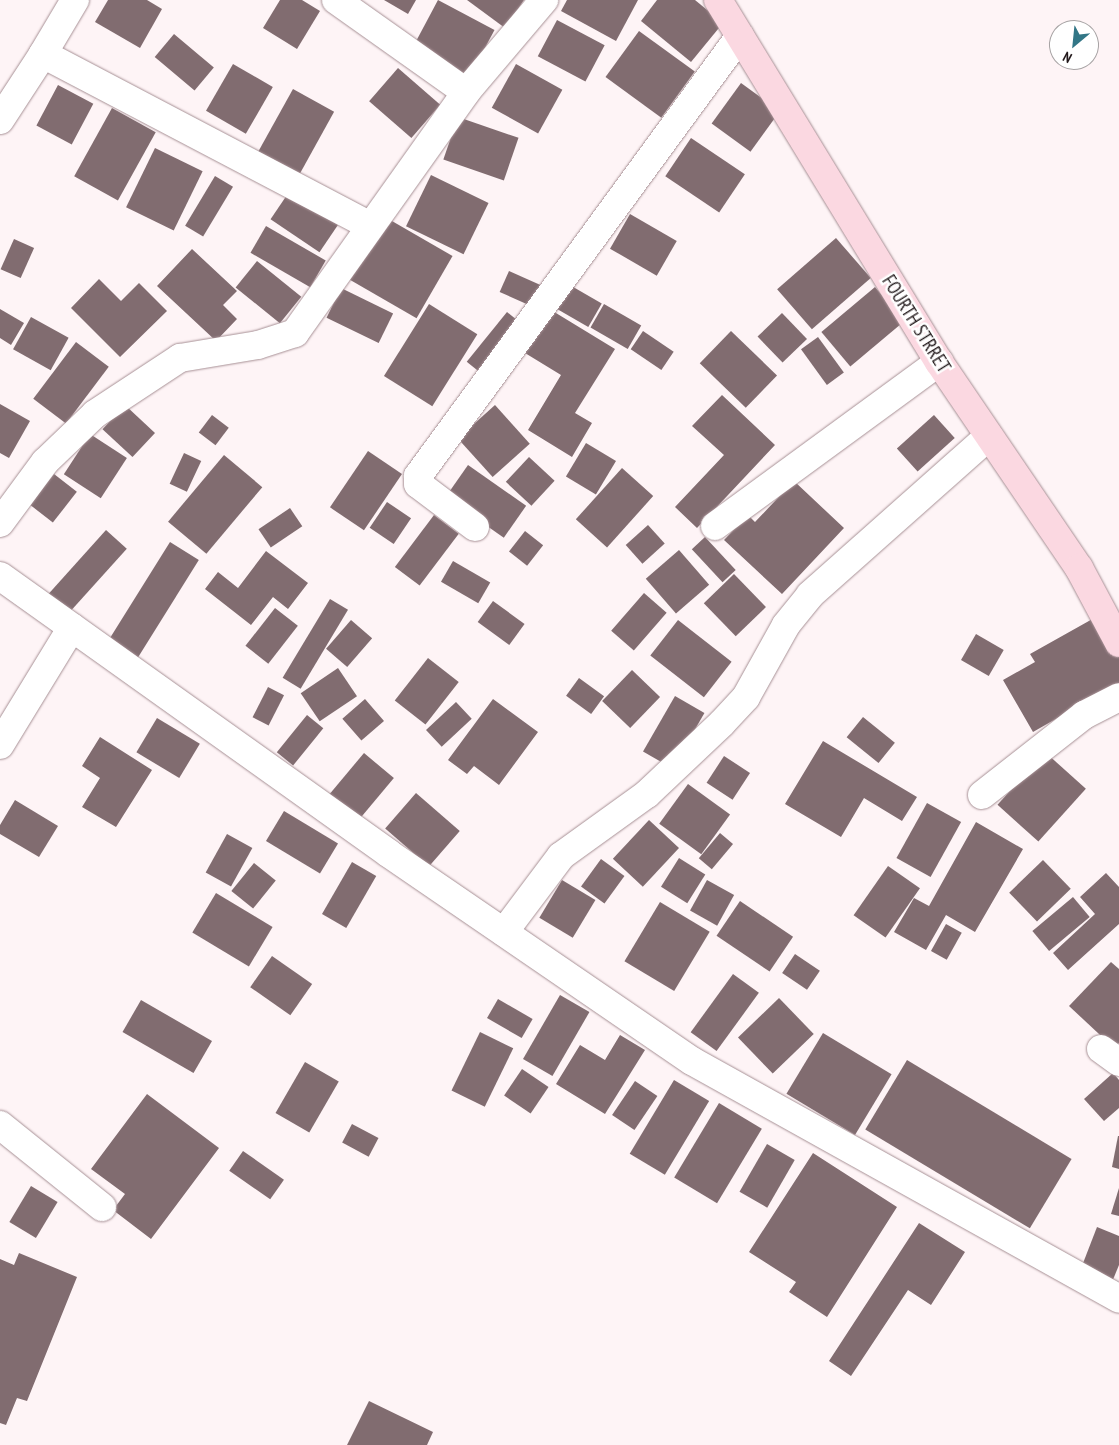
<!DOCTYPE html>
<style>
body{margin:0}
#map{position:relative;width:1119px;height:1445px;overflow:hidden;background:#fef4f6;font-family:"PT Sans Narrow",sans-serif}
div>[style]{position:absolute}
.building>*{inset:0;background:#816c70;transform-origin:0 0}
.roads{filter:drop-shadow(0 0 1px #a79095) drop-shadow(0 0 1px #a79095)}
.street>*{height:28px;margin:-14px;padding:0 14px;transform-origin:14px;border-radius:14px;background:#fff}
.secondary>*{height:28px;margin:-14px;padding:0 14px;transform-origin:14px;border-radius:14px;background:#fbd8e1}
span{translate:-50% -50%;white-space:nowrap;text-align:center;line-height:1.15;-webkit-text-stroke:5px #fff;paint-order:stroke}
.street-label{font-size:19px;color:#22191b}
.north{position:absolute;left:1049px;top:20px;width:50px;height:50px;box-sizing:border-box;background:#fff;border:1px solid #a7a3a4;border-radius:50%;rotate:208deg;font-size:14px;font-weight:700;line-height:20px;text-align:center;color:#22191b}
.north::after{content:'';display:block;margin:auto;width:18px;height:22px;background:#327686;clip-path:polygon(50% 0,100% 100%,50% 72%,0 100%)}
</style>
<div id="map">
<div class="building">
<div style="clip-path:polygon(108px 0,147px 0,162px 9px,140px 48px,95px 22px)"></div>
<div style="clip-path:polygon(280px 0,302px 0,320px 11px,297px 49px,263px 28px)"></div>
<div style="clip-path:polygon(384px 0,416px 0,408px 14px)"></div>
<div style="left:438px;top:0;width:64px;height:53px;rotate:28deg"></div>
<div style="clip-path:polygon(467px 0,524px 0,505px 28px)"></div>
<div style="clip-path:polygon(567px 0,638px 0,616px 41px,561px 11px)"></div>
<div style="clip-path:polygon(657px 0,695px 0,723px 23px,691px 62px,641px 21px)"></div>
<div style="left:557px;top:20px;width:54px;height:41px;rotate:28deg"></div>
<div style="left:639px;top:31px;width:69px;height:57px;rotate:36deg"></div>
<div style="left:174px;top:34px;width:52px;height:30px;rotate:40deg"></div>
<div style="left:233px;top:64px;width:46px;height:54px;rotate:30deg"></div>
<div style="left:516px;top:64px;width:53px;height:50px;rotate:29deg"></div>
<div style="left:398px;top:68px;width:56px;height:44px;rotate:41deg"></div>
<div style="left:741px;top:83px;width:48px;height:50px;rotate:36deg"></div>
<div style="left:58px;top:85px;width:40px;height:46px;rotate:28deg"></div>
<div style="left:293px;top:89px;width:47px;height:75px;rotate:29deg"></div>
<div style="left:112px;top:108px;width:50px;height:78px;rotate:29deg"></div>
<div style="left:458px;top:117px;width:64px;height:45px;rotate:19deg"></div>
<div style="left:691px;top:138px;width:65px;height:46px;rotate:34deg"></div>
<div style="left:155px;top:148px;width:53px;height:66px;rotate:26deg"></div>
<div style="left:431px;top:175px;width:64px;height:57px;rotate:26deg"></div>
<div style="left:215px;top:176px;width:21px;height:58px;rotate:31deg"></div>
<div style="left:289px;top:192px;width:59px;height:33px;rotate:34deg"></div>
<div style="left:630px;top:214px;width:54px;height:40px;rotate:30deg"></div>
<div style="left:385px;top:217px;width:78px;height:72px;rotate:30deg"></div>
<div style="left:266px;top:226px;width:69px;height:31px;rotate:30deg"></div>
<div style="left:836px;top:238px;width:53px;height:78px;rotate:49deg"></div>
<div style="left:14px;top:239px;width:22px;height:33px;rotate:24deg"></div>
<div style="clip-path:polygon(192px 249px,237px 291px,223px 305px,237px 319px,216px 341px,157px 286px)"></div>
<div style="left:257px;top:261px;width:57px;height:34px;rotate:39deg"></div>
<div style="left:509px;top:271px;width:35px;height:23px;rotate:24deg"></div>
<div style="clip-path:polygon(99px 279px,121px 301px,139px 283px,167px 311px,120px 357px,71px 308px)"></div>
<div style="left:568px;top:284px;width:39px;height:27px;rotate:30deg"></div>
<div style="left:875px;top:287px;width:45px;height:70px;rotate:50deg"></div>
<div style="left:341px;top:288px;width:58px;height:33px;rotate:26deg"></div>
<div style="left:429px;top:304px;width:57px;height:85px;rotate:32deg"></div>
<div style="left:604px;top:304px;width:43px;height:27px;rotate:30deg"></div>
<div style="clip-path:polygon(0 309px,24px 323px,11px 345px,0 338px)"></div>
<div style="clip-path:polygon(551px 310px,615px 349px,575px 413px,592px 423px,572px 457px,528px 430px,561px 375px,525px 353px)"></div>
<div style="left:507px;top:312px;width:14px;height:64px;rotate:39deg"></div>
<div style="left:782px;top:313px;width:36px;height:34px;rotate:46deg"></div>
<div style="left:31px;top:317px;width:43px;height:37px;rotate:29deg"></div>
<div style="left:643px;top:331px;width:37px;height:22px;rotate:34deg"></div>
<div style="left:731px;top:331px;width:64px;height:45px;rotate:44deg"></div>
<div style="left:818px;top:337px;width:44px;height:21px;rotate:54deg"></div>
<div style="left:76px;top:342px;width:41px;height:71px;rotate:37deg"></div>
<div style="clip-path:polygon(722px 395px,775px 445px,697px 528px,675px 507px,724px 455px,692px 426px)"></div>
<div style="clip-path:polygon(0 404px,30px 421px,9px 458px,0 453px)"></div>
<div style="left:125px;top:405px;width:41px;height:33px;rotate:43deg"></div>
<div style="left:495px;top:405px;width:52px;height:50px;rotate:48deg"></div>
<div style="left:212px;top:415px;width:21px;height:22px;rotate:37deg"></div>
<div style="left:934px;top:415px;width:31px;height:50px;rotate:48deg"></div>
<div style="left:90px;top:434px;width:44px;height:48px;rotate:33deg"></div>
<div style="left:586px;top:443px;width:35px;height:39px;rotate:31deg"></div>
<div style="left:368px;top:451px;width:41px;height:68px;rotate:34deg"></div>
<div style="left:184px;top:453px;width:19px;height:34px;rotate:25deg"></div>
<div style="left:224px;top:455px;width:50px;height:87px;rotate:40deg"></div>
<div style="left:529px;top:457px;width:35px;height:34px;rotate:43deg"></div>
<div style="left:468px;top:465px;width:71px;height:39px;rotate:35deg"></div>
<div style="left:622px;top:468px;width:42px;height:69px;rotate:42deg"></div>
<div style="left:54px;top:474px;width:29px;height:39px;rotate:38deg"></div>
<div style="clip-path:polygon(794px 481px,844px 528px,782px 594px,724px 540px,748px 515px,755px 522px)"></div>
<div style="left:387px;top:502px;width:29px;height:31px;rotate:34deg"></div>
<div style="left:290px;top:508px;width:22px;height:38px;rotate:56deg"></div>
<div style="left:434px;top:515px;width:31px;height:65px;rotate:37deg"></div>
<div style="left:648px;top:525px;width:25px;height:30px;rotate:48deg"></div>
<div style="left:106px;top:530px;width:28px;height:90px;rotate:42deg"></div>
<div style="left:525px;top:531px;width:23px;height:26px;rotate:38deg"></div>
<div style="left:705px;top:537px;width:45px;height:18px;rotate:47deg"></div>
<div style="left:170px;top:542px;width:34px;height:117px;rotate:32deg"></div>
<div style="left:679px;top:550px;width:46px;height:44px;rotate:49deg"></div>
<div style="clip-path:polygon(266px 551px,308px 583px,288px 609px,273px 597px,251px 625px,205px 589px,218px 572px,238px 588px)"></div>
<div style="left:453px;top:561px;width:43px;height:24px;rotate:30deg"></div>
<div style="left:734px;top:574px;width:46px;height:42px;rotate:46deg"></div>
<div style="left:644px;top:593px;width:30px;height:50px;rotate:41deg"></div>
<div style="left:330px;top:599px;width:21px;height:92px;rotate:31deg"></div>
<div style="left:493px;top:601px;width:39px;height:26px;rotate:36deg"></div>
<div style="left:275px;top:608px;width:29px;height:48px;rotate:38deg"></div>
<div style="clip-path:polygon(1096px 617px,1119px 657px,1119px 683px,1033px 732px,1003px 680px,1035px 662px,1030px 654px)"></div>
<div style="left:351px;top:620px;width:28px;height:38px;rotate:41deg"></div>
<div style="left:678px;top:620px;width:68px;height:45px;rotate:38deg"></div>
<div style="left:976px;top:634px;width:32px;height:30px;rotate:30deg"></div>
<div style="left:428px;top:658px;width:39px;height:54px;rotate:38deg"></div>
<div style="left:338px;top:668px;width:34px;height:45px;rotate:56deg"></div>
<div style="left:632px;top:670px;width:39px;height:43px;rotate:44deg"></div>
<div style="left:579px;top:678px;width:31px;height:22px;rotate:36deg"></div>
<div style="left:268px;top:687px;width:18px;height:34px;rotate:27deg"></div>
<div style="left:675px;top:696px;width:34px;height:64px;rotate:30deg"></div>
<div style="left:365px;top:699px;width:29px;height:30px;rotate:49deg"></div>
<div style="clip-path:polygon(493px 699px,538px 732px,499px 785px,474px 766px,467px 774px,448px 760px)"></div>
<div style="left:456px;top:702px;width:23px;height:41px;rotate:47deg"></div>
<div style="left:307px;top:715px;width:21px;height:48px;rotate:39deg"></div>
<div style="left:863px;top:717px;width:41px;height:26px;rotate:39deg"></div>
<div style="left:157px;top:718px;width:50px;height:40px;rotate:31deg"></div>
<div style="clip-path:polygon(100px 737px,152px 770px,116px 827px,82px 807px,100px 778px,82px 766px)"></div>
<div style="clip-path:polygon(823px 741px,917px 797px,902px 821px,864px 798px,841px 837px,785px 804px)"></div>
<div style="left:1045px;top:752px;width:55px;height:71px;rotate:42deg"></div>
<div style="left:364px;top:753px;width:39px;height:55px;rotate:40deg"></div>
<div style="left:724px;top:756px;width:31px;height:32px;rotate:33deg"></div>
<div style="left:688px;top:784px;width:52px;height:49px;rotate:36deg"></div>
<div style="left:416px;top:793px;width:58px;height:47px;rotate:41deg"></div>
<div style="clip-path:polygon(15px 800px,58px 826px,39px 857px,0 834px,0 825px)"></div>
<div style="left:927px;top:803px;width:39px;height:63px;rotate:29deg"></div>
<div style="left:284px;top:811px;width:63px;height:35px;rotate:31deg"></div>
<div style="left:649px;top:820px;width:41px;height:53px;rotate:43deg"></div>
<div style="clip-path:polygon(976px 822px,1023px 849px,975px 932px,946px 915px,926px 950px,894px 932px,914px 898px,929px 906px)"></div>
<div style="left:720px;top:833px;width:17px;height:33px;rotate:40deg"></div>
<div style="left:227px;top:834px;width:29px;height:44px;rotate:29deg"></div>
<div style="left:679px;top:858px;width:31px;height:34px;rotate:32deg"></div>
<div style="left:601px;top:859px;width:29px;height:34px;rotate:36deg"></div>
<div style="left:1043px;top:860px;width:40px;height:47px;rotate:46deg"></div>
<div style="left:352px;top:862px;width:28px;height:60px;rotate:30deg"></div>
<div style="left:254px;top:863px;width:28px;height:36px;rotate:39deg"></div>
<div style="left:888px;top:866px;width:39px;height:60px;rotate:35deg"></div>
<div style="clip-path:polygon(1106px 873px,1119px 887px,1119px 924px,1068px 970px,1053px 953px,1095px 914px,1080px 897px)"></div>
<div style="left:562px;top:880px;width:39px;height:44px;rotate:31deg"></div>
<div style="left:707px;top:880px;width:31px;height:35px;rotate:29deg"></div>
<div style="left:216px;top:893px;width:66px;height:46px;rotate:31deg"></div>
<div style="left:1073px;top:897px;width:26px;height:53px;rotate:50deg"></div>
<div style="left:740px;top:901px;width:64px;height:42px;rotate:34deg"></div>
<div style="left:660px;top:902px;width:58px;height:69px;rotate:31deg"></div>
<div style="left:946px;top:924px;width:18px;height:31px;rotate:29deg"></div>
<div style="left:795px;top:954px;width:30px;height:23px;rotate:34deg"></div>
<div style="left:272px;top:956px;width:49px;height:38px;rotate:35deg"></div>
<div style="clip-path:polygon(1111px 962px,1119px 969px,1119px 1043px,1114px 1048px,1069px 1006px)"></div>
<div style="left:733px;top:974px;width:32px;height:72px;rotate:36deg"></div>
<div style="left:560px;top:995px;width:34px;height:74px;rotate:30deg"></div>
<div style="left:779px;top:998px;width:50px;height:57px;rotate:46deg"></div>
<div style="left:498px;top:999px;width:40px;height:22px;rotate:30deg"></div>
<div style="left:141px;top:1000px;width:82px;height:37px;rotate:30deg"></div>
<div style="left:480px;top:1032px;width:37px;height:65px;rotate:26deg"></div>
<div style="left:823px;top:1033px;width:80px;height:71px;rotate:31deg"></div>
<div style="clip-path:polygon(620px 1035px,645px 1050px,605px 1114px,556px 1084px,580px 1045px,605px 1060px)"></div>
<div style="left:907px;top:1060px;width:192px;height:81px;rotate:31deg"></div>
<div style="left:305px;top:1062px;width:39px;height:59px;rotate:30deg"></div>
<div style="left:522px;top:1069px;width:32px;height:32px;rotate:34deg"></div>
<div style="clip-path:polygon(1113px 1073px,1119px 1080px,1119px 1108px,1104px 1121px,1084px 1099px)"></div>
<div style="left:674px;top:1080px;width:41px;height:86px;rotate:31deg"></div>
<div style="left:635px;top:1081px;width:27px;height:41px;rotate:34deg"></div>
<div style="clip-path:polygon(147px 1094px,219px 1148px,151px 1239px,113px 1210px,125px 1194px,91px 1169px)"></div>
<div style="left:719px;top:1103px;width:50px;height:87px;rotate:31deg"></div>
<div style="left:352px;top:1124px;width:30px;height:21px;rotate:28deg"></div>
<div style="clip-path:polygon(1118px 1136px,1119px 1136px,1119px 1169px,1112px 1167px)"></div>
<div style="left:767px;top:1144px;width:32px;height:55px;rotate:30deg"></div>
<div style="left:243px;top:1151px;width:50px;height:24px;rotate:35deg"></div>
<div style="clip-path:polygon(813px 1153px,897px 1207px,827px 1317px,789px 1292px,796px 1282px,749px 1252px)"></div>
<div style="left:31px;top:1186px;width:31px;height:42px;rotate:31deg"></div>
<div style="clip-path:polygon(1119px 1188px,1119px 1216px,1111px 1214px)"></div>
<div style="clip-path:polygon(919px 1223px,965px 1252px,931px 1305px,908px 1290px,851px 1376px,829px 1361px)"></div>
<div style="clip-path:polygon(1097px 1227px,1119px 1236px,1119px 1265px,1112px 1282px,1080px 1271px)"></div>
<div style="clip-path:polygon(19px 1253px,77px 1277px,27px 1401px,17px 1398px,6px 1425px,0 1423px,0 1259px,14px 1265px)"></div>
<div style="clip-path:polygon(369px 1401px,433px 1432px,427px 1445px,347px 1445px)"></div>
</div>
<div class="roads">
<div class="street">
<div style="left:75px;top:0;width:63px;rotate:120.7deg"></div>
<div style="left:43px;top:54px;width:368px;rotate:27.7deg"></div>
<div style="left:336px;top:0;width:159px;rotate:35.3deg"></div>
<div style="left:0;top:120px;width:79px;rotate:-56.9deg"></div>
<div style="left:0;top:523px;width:76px;rotate:-53.6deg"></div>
<div style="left:45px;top:462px;width:69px;rotate:-43.8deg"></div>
<div style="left:95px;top:414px;width:102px;rotate:-33.4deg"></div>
<div style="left:180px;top:358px;width:79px;rotate:-9.5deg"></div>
<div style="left:258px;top:345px;width:39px;rotate:-18deg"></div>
<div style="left:295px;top:333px;width:296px;rotate:-54.6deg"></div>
<div style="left:466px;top:92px;width:121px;rotate:-49.7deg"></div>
<div style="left:715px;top:526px;width:278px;rotate:-36.2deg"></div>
<div style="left:475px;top:527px;width:71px;rotate:-143deg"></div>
<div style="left:418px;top:484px;width:8px;rotate:-90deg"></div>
<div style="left:418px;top:476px;width:545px;rotate:-53.8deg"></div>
<div style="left:0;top:576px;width:477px;rotate:35.5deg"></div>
<div style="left:388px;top:853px;width:368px;rotate:34.4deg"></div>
<div style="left:692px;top:1061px;width:489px;rotate:29.1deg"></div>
<div style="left:0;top:745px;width:138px;rotate:-58.6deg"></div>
<div style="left:982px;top:795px;width:130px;rotate:-38.1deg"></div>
<div style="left:1084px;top:715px;width:39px;rotate:-27deg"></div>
<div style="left:504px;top:932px;width:95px;rotate:-53.1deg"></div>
<div style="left:561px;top:856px;width:106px;rotate:-35.8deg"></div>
<div style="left:647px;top:794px;width:103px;rotate:-43.4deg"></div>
<div style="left:722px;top:723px;width:35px;rotate:-47deg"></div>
<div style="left:746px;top:697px;width:82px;rotate:-60.9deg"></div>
<div style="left:786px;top:625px;width:38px;rotate:-51deg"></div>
<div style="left:810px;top:595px;width:239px;rotate:-41.6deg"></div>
<div style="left:1101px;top:1049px;width:22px;rotate:36deg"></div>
<div style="left:0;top:1125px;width:131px;rotate:38.8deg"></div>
</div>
<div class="secondary">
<div style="left:718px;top:0;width:424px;rotate:58.6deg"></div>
<div style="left:939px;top:362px;width:249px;rotate:55.8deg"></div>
<div style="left:1079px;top:568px;width:85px;rotate:61.9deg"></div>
</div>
</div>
<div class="street-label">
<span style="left:916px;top:324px;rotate:58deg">FOURTH STRRET</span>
</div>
<div class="north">N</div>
</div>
